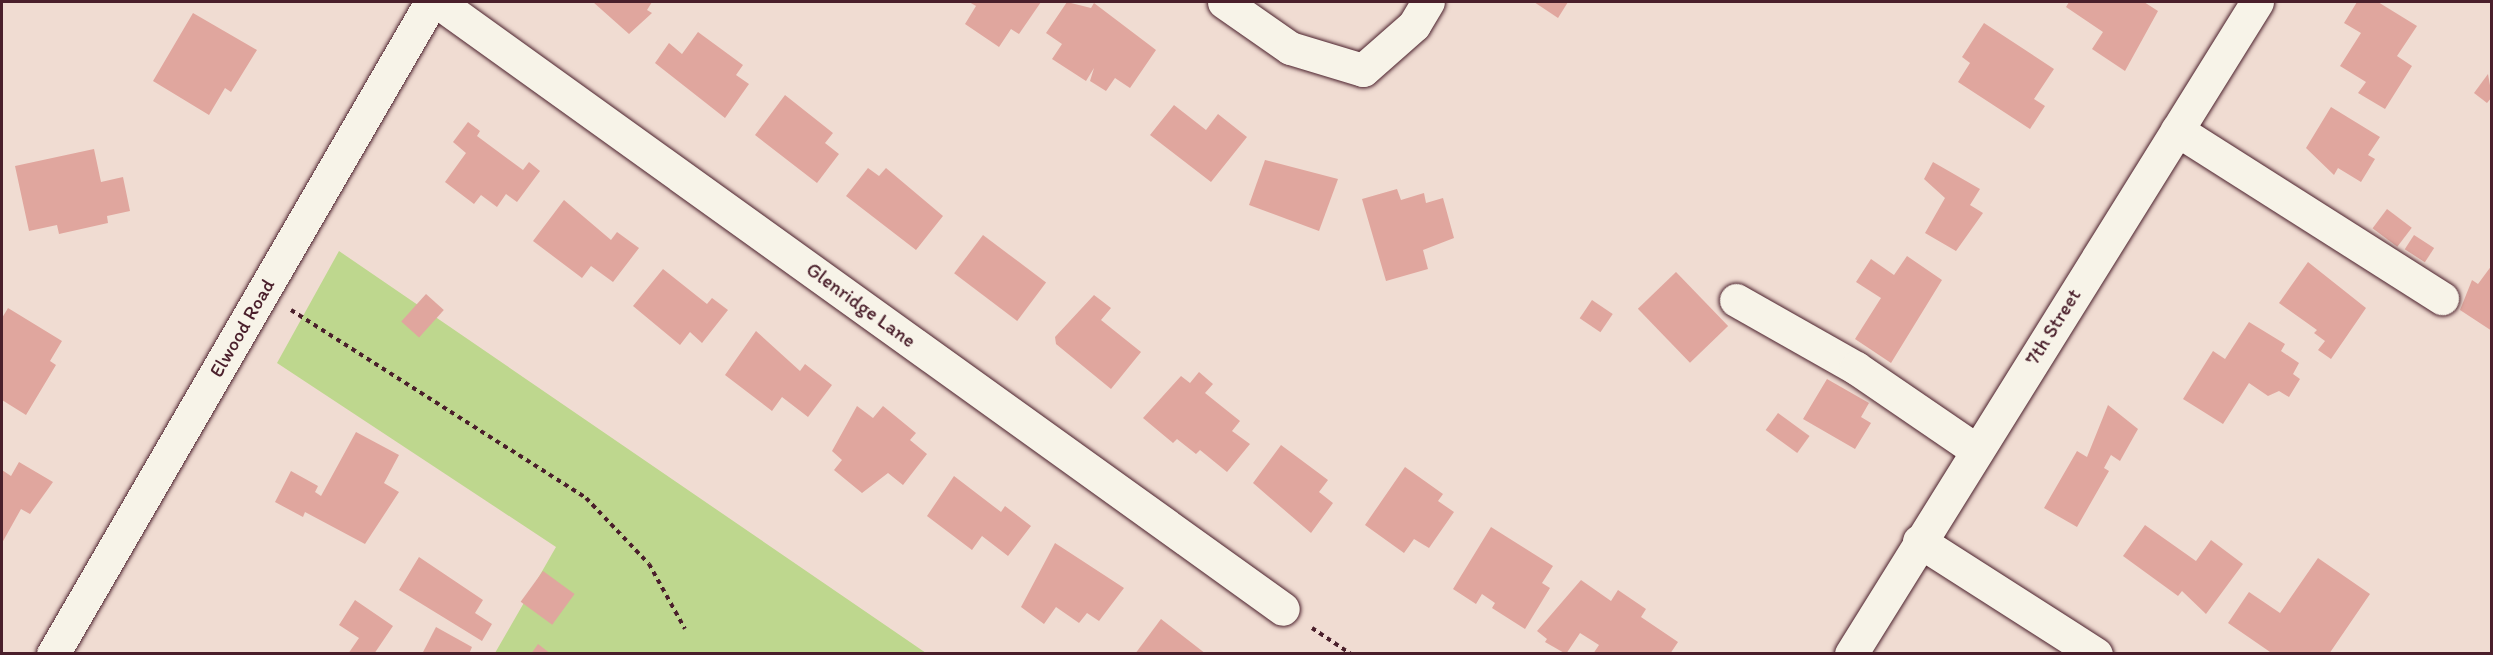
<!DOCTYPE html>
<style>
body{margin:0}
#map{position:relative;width:2493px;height:655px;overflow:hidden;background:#f0dcd2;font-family:Itim,sans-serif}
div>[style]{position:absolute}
.green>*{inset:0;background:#bed78e}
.building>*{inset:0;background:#e0a69e;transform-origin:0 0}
.path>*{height:4px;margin-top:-2px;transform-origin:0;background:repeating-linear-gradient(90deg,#4a1f2b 0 4.5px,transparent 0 9px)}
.roads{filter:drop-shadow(0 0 2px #4a1f2b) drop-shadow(0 0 2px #4a1f2b)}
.minor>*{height:33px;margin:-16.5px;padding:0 16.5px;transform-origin:16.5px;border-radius:16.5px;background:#f7f3e8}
.major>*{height:33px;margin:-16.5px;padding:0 16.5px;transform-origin:16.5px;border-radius:16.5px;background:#f7f3e8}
span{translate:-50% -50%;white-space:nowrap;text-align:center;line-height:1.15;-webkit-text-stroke:4.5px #f7f3e8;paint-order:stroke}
.street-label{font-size:20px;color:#4a1f2b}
.frame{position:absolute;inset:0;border:3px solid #4a1f2b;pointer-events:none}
</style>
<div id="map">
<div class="green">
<div style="clip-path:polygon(339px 251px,926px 653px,495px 653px,556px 547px,277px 363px)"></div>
</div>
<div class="building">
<div style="clip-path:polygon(593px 2px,652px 2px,647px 10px,652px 13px,629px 34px)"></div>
<div style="clip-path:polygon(969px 2px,1041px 2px,1019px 34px,1011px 29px,999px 47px,965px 24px,976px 6px)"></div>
<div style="clip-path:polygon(1067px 2px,1091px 8px,1094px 3px,1156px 50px,1130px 88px,1115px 78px,1106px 91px,1090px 81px,1094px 68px,1086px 81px,1052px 59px,1062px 44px,1046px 33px)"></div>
<div style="clip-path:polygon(1534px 2px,1568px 2px,1558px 18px)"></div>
<div style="clip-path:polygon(2069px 2px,2144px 2px,2158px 11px,2125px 71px,2092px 49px,2103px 32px,2066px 7px)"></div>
<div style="clip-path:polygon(2357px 2px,2378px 2px,2417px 26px,2397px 56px,2412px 66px,2385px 109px,2358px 93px,2366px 82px,2340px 66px,2361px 33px,2344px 23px)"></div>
<div style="clip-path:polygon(193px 13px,257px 50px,231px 92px,225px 88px,209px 115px,153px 81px)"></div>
<div style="clip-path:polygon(1984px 23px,2054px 69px,2034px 99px,2045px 106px,2030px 129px,1958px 82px,1970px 63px,1962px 57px)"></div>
<div style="clip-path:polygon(698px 32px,743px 65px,736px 75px,749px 84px,725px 118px,655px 63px,669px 43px,682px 54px)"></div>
<div style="clip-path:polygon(2488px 74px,2492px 97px,2487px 103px,2474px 93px)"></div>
<div style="clip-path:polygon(785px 95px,833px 133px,825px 143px,839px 154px,817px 183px,755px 135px)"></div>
<div style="clip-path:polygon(1174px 105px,1206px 130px,1218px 114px,1247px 137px,1211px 182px,1150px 135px)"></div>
<div style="clip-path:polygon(2331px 107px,2380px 137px,2368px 155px,2375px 159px,2361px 182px,2338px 168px,2334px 175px,2306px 148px)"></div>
<div style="clip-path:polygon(468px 122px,480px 131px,477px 136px,523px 170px,529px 162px,540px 171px,517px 202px,506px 194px,497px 207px,481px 195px,474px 204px,445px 182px,466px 153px,453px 142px)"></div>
<div style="clip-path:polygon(94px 149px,101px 182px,123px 177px,130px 211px,107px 216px,108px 223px,59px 234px,57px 225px,29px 231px,15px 166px)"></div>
<div style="clip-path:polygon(1265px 160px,1338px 179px,1319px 231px,1249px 205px)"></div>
<div style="clip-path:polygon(1933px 162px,1980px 189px,1970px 205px,1983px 213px,1956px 251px,1925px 233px,1945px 198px,1924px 179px)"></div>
<div style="clip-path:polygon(868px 168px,879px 176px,886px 168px,943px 216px,916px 250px,846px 196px)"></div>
<div style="clip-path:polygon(1397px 189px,1401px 200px,1424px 193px,1426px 203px,1443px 198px,1454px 238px,1423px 250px,1428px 269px,1386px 281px,1362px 199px)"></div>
<div style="clip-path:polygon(564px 200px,611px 240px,617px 232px,639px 248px,613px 282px,591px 266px,582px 278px,533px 241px)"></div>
<div style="left:2387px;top:209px;width:31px;height:24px;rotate:37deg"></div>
<div style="left:983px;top:235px;width:79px;height:48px;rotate:37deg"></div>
<div style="left:2414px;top:235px;width:24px;height:17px;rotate:33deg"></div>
<div style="clip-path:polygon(1907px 256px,1942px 280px,1891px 363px,1855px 339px,1881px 298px,1856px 282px,1871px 259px,1894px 275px)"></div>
<div style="clip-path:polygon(2308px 262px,2366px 308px,2331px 359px,2318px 350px,2325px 341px,2314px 333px,2317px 330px,2279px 303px)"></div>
<div style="clip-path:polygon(2492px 265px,2492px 331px,2460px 310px,2472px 280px,2478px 284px)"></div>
<div style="clip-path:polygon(663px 269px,707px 304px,712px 298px,728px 310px,702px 343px,690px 332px,680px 345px,633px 306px)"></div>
<div style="left:1676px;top:272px;width:75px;height:53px;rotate:46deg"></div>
<div style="left:426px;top:294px;width:24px;height:37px;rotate:42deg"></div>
<div style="clip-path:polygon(1094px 295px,1111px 308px,1101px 320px,1141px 352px,1111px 389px,1056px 344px,1055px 337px)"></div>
<div style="left:1592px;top:300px;width:25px;height:22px;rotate:34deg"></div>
<div style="clip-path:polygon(8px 308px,62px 341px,50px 361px,56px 365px,26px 415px,2px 400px,2px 318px)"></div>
<div style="clip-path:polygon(2249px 322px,2285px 344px,2281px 351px,2299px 363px,2293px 374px,2300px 379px,2289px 397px,2279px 391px,2268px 396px,2249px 383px,2223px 424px,2183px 399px,2213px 351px,2225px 359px)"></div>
<div style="clip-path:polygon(756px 331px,800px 371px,805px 364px,832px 385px,808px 417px,782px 397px,772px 411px,725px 375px)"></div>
<div style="clip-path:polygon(1199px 372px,1213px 384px,1205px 393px,1240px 421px,1232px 431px,1250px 444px,1227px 472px,1200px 450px,1196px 454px,1177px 439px,1173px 443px,1143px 418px,1181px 376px,1190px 383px)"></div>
<div style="clip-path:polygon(1827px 379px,1869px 403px,1861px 417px,1871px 423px,1855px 449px,1803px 419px)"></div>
<div style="clip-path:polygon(2108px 405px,2138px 429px,2120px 461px,2111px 455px,2104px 468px,2109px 471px,2077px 527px,2044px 508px,2077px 451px,2087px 457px)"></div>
<div style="clip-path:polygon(857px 406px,873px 418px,883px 406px,916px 433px,910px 440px,927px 454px,903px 485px,888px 473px,862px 493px,834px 470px,842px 460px,832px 451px)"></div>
<div style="left:1778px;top:413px;width:39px;height:21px;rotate:36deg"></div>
<div style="clip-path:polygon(356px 432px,399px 455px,384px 483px,399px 492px,365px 544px,305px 512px,303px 517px,275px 502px,291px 471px,318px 486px,315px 492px,321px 496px)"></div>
<div style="clip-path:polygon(1281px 445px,1328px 480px,1319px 492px,1333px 503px,1311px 533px,1253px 483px)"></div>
<div style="clip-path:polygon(19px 462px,53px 482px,30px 514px,21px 509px,2px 543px,2px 470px,11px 476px)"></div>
<div style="clip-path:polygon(1405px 467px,1443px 494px,1438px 501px,1454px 512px,1429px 548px,1414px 539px,1404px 553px,1365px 525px)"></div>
<div style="clip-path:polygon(954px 476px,1001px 512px,1005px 506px,1031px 526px,1008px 556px,982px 536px,972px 550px,927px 516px)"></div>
<div style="clip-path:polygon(2145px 525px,2196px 561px,2211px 540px,2243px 564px,2206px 614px,2182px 591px,2178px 596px,2123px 556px)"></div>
<div style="clip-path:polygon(1491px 527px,1553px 566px,1542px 583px,1550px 588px,1525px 629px,1492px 608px,1495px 603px,1482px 594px,1476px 604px,1453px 589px)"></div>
<div style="clip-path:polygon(1055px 543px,1124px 588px,1099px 621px,1087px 613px,1079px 623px,1056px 607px,1044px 624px,1021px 607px)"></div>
<div style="clip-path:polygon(419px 557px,483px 600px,475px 613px,492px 624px,482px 641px,399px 590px)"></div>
<div style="clip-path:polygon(2318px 558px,2370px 594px,2329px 654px,2273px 654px,2228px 623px,2249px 592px,2280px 613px)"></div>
<div style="left:543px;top:571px;width:39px;height:38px;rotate:36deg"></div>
<div style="clip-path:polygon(1581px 580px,1611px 601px,1618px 590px,1646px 609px,1641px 617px,1678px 642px,1670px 654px,1593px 654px,1599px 645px,1580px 633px,1566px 654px,1545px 642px,1547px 639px,1537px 631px)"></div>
<div style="clip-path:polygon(355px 600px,393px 626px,374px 654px,348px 654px,359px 638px,339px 625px)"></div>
<div style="clip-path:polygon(1161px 619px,1206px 654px,1135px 654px)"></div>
<div style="clip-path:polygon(436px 627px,472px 647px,469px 654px,422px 654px)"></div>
<div style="clip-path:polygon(538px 644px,551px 654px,531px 654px)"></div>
</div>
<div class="path">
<div style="left:291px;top:310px;width:350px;rotate:32.5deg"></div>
<div style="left:586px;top:498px;width:91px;rotate:46.3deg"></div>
<div style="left:649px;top:564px;width:74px;rotate:61deg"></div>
<div style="left:1312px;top:628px;width:47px;rotate:33.7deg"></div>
</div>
<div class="roads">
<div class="minor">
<div style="left:438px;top:2px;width:1040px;rotate:35.69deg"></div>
<div style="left:1224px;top:2px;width:80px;rotate:34.9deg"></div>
<div style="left:1290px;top:48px;width:76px;rotate:16.8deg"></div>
<div style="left:1363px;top:70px;width:68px;rotate:-41.4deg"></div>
<div style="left:1414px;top:25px;width:27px;rotate:-59deg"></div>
<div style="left:2177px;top:130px;width:314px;rotate:32.4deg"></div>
<div style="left:1736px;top:300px;width:138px;rotate:29.5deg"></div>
<div style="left:1856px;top:368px;width:145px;rotate:34.3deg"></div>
<div style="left:1919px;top:541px;width:210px;rotate:32.6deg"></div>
<div style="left:1851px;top:654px;width:768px;rotate:-58.09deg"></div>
</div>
<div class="major">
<div style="left:53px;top:654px;width:754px;rotate:-59.9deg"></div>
</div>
</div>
<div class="street-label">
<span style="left:861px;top:305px;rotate:36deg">Glenridge Lane</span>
<span style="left:2053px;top:327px;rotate:-58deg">7th Street</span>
<span style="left:242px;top:328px;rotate:-60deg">Elwood Road</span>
</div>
<div class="frame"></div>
</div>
